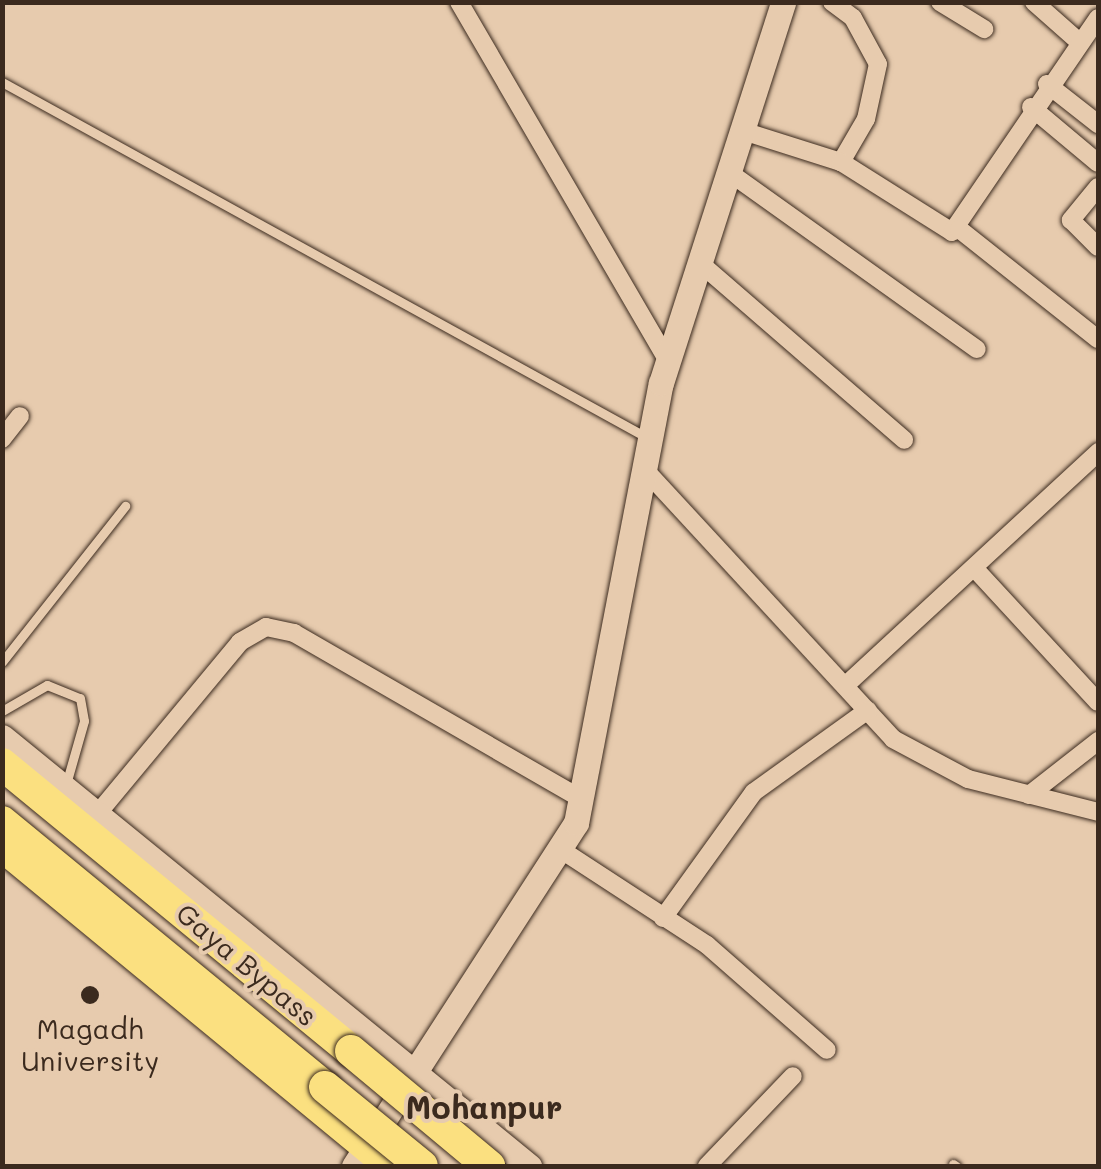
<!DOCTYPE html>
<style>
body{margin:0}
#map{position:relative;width:1101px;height:1169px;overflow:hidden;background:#e7cbae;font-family:Mali,sans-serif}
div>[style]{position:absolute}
.roads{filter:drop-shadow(0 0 2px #3b2a1e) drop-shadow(0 0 2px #3b2a1e)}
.lane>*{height:9px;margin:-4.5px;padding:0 4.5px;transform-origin:4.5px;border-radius:4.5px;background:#e7cbae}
.street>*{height:18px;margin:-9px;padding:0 9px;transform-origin:9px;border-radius:9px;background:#e7cbae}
.secondary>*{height:25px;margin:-12.5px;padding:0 12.5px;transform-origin:12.5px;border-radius:12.5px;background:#e7cbae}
.primary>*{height:28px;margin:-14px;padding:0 14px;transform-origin:14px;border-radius:14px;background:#fbe080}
.highway>*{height:32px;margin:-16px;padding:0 16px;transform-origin:16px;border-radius:16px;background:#fbe080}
.bridges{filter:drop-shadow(0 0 2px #3b2a1e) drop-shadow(0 0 2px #3b2a1e)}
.highway-bridge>*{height:32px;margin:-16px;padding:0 16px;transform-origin:16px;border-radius:16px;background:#fbe080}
.dots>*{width:28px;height:28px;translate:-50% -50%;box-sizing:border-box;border:5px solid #e7cbae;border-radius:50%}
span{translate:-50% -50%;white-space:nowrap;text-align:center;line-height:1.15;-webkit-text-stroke:8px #e7cbae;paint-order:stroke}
.street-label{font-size:28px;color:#3b2a1e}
.poi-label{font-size:28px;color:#3b2a1e}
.quarter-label{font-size:32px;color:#3b2a1e;font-weight:700}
.frame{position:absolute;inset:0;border:5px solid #3b2a1e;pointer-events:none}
</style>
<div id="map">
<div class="roads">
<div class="lane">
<div style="left:2px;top:82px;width:738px;rotate:28.86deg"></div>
<div style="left:2px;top:662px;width:199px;rotate:-51.7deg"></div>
<div style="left:2px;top:711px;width:52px;rotate:-30deg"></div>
<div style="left:47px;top:685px;width:35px;rotate:22deg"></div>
<div style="left:80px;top:698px;width:23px;rotate:80deg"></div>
<div style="left:84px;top:721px;width:66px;rotate:105.9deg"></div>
<div style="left:953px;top:1164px;width:4px;rotate:34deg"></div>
</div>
<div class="street">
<div style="left:459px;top:2px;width:413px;rotate:59.8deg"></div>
<div style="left:832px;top:2px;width:26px;rotate:37deg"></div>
<div style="left:853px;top:18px;width:52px;rotate:61.5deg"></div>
<div style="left:878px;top:64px;width:56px;rotate:102.3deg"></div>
<div style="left:866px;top:119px;width:50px;rotate:120.2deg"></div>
<div style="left:940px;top:2px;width:52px;rotate:31.5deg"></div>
<div style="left:1034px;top:2px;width:57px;rotate:41.5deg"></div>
<div style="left:1047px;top:84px;width:65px;rotate:38.1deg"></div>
<div style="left:1031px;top:107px;width:87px;rotate:39.9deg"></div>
<div style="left:743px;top:131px;width:103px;rotate:17.6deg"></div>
<div style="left:841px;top:162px;width:131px;rotate:32.2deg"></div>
<div style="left:952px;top:232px;width:259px;rotate:-55.7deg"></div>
<div style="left:730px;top:173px;width:303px;rotate:35.5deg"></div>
<div style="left:1098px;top:187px;width:43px;rotate:129.3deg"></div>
<div style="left:1071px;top:220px;width:38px;rotate:45deg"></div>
<div style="left:959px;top:229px;width:177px;rotate:38.4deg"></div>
<div style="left:700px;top:263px;width:270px;rotate:40.9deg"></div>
<div style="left:2px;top:439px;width:29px;rotate:-52deg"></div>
<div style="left:646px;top:471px;width:364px;rotate:47.3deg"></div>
<div style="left:893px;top:739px;width:85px;rotate:28.1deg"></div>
<div style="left:968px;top:779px;width:134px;rotate:14.2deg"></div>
<div style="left:977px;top:571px;width:178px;rotate:47.3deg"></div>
<div style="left:847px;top:684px;width:342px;rotate:-42.7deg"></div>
<div style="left:1029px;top:795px;width:88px;rotate:-38deg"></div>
<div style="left:99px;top:812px;width:221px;rotate:-50.3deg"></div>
<div style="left:240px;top:642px;width:30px;rotate:-30deg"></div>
<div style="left:266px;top:627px;width:29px;rotate:12deg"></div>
<div style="left:294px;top:633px;width:332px;rotate:30deg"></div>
<div style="left:563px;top:851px;width:172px;rotate:33.1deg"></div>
<div style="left:707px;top:945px;width:159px;rotate:41.2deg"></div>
<div style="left:663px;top:918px;width:155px;rotate:-54.2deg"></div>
<div style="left:754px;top:792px;width:140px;rotate:-35.7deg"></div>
<div style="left:707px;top:1166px;width:124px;rotate:-46.3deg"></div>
</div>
<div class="secondary">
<div style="left:2px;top:737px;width:680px;rotate:39.15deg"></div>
<div style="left:354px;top:1166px;width:409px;rotate:-57.1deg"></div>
<div style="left:576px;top:823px;width:448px;rotate:-79.1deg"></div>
<div style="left:661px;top:383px;width:400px;rotate:-72.2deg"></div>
</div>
<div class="primary">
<div style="left:2px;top:848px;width:500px;rotate:39.48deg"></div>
</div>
<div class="highway">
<div style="left:2px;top:764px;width:452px;rotate:39.4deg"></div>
<div style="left:2px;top:822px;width:418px;rotate:39.4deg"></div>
</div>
</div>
<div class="bridges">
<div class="highway-bridge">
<div style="left:351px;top:1051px;width:180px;rotate:39.8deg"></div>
<div style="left:325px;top:1087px;width:125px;rotate:39.2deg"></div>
</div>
</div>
<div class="dots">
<div style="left:90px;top:995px;background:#3b2a1e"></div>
</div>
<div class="street-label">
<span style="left:247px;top:964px;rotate:40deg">Gaya Bypass</span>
</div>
<div class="poi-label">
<span style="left:90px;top:1044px">Magadh<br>University</span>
</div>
<div class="quarter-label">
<span style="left:484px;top:1106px">Mohanpur</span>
</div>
<div class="frame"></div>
</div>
